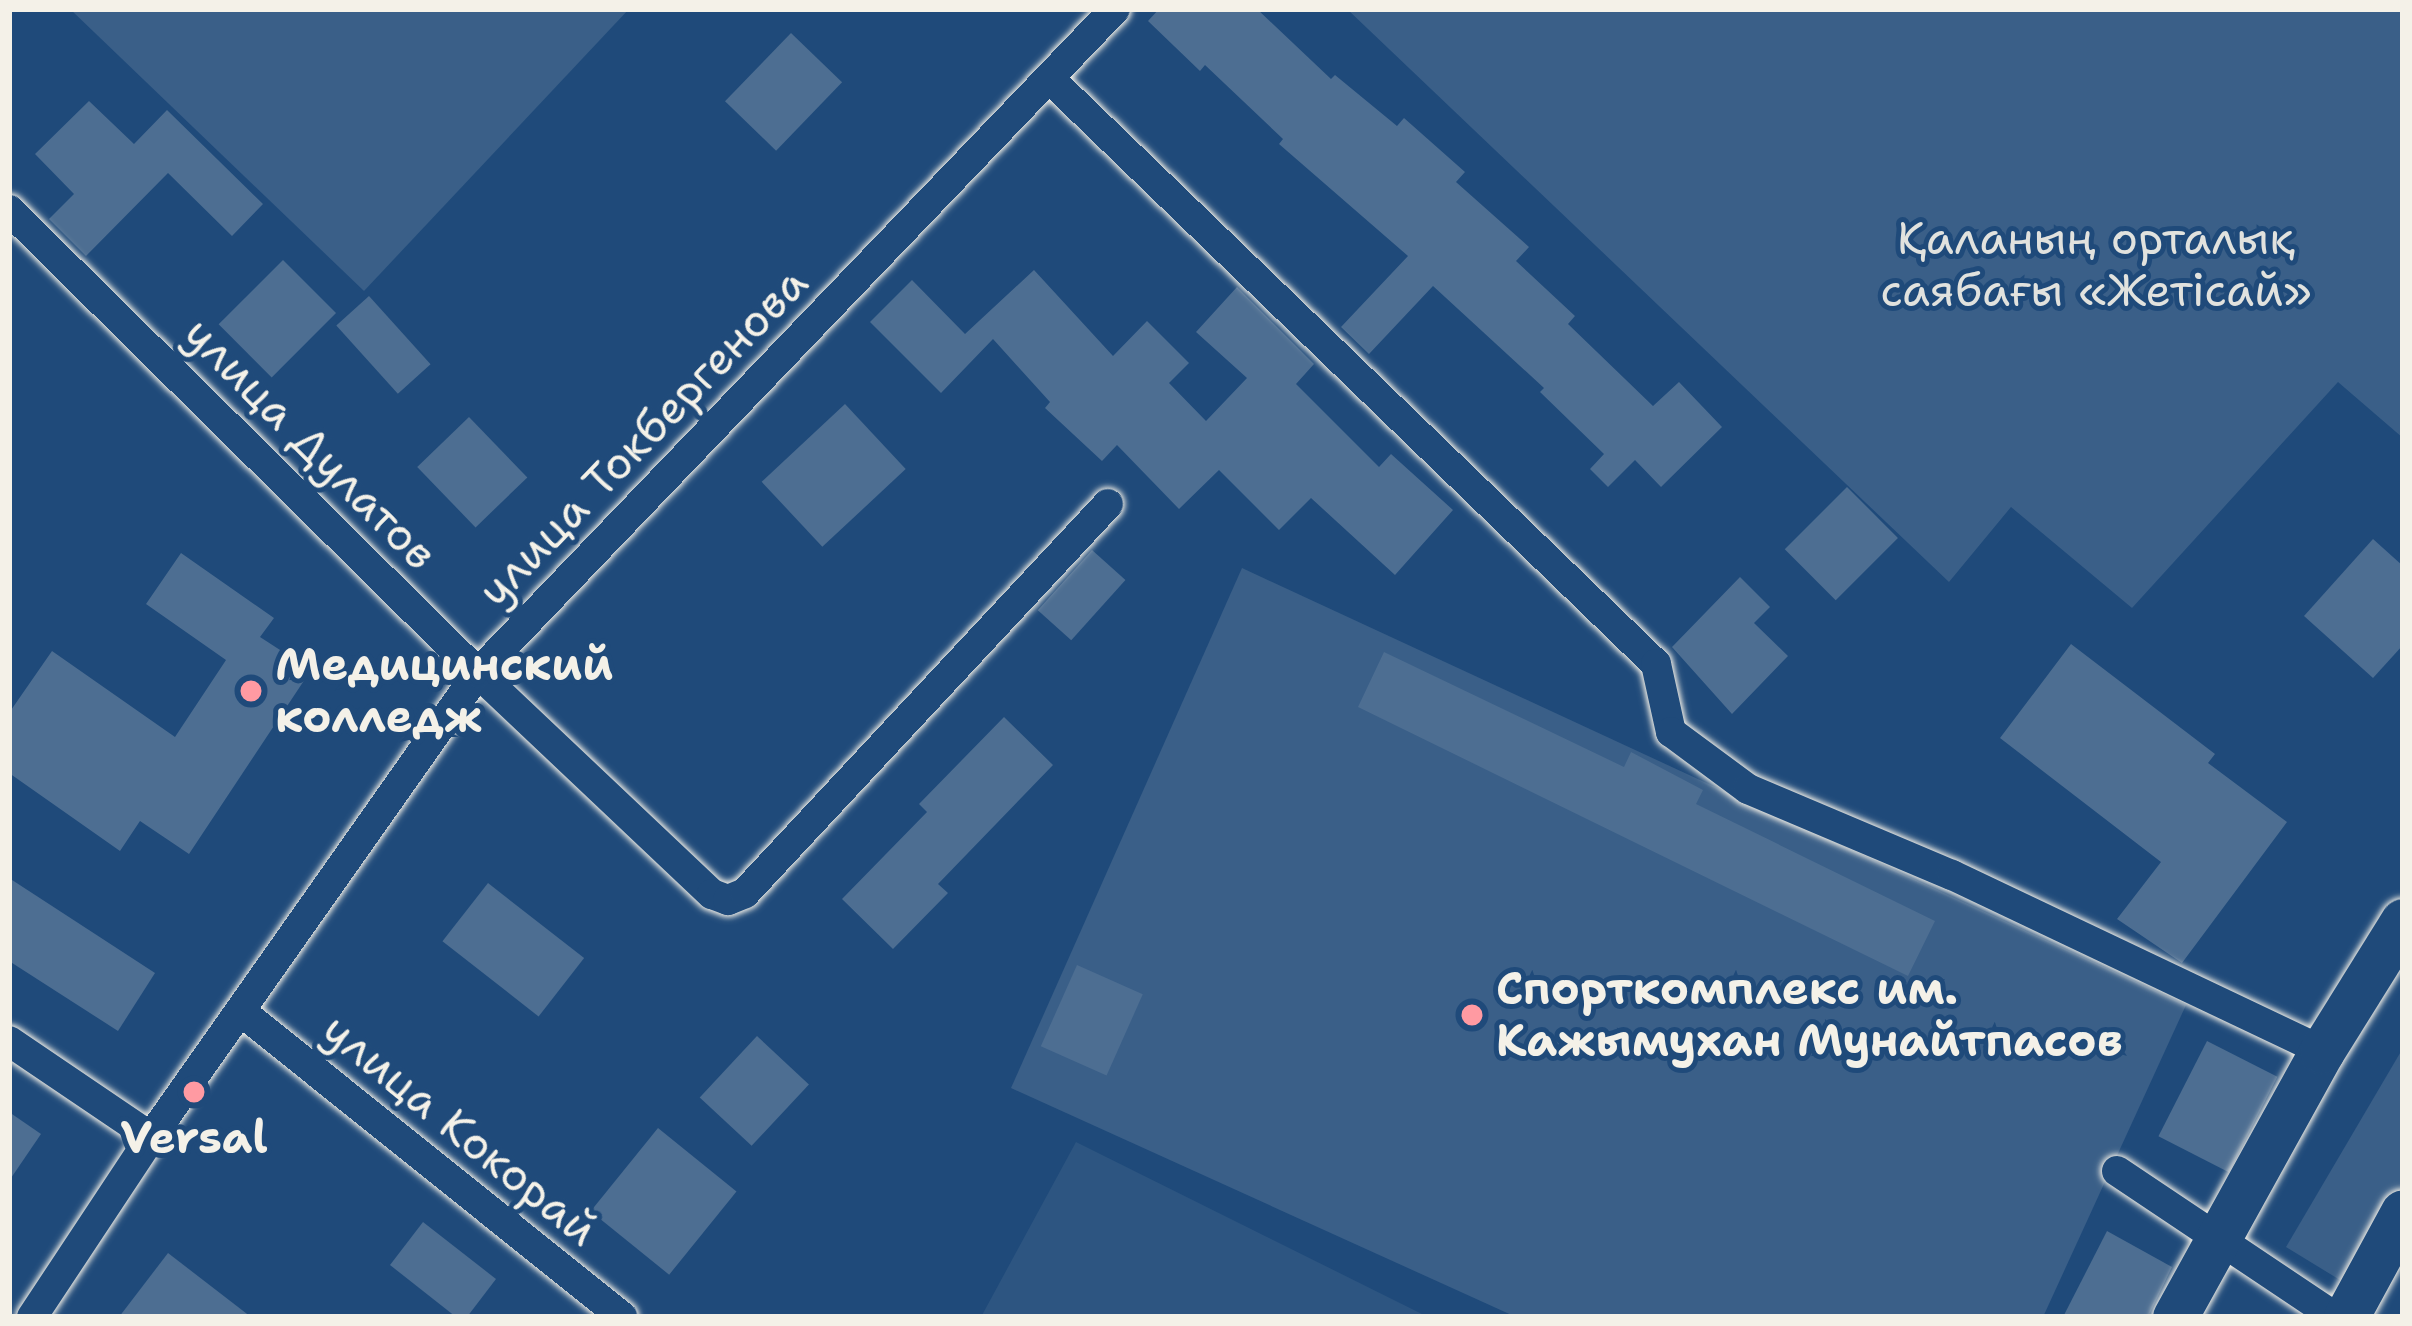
<!DOCTYPE html>
<meta charset="utf-8">
<style>
body{margin:0}
#map{position:relative;width:2412px;height:1326px;overflow:hidden;background:#1f4a7a;font-family:"Shantell Sans",sans-serif}
div>[style]{position:absolute}
.built>*{inset:0;background:#2d5581}
.green>*{inset:0;background:#3a5f88}
.building>*{inset:0;background:#4d6e92;transform-origin:0 0}
.roads{filter:drop-shadow(0 0 3px #f4f1e8) drop-shadow(0 0 3px #f4f1e8)}
.street>*{height:30px;margin:-15px;padding:0 15px;transform-origin:15px;border-radius:15px;background:#1f4a7a}
.secondary>*{height:45px;margin:-22.5px;padding:0 22.5px;transform-origin:22.5px;border-radius:22.5px;background:#1f4a7a}
.dots>*{width:33px;height:33px;translate:-50% -50%;box-sizing:border-box;border:6px solid #1f4a7a;border-radius:50%}
span{translate:-50% -50%;white-space:nowrap;text-align:center;line-height:1.15;-webkit-text-stroke:10px #1f4a7a;paint-order:stroke}
.park-label{font-size:45px;color:#e1e2de}
.street-label{font-size:45px;color:#f4f1e8}
.poi-label{font-size:45px;color:#f4f1e8;font-weight:700}
.left{translate:0 -50%;text-align:left}
.frame{position:absolute;inset:0;border:12px solid #f4f1e8;pointer-events:none}
</style>
<div id="map">
<div class="built">
<div style="clip-path:polygon(1076px 1142px,1428px 1317px,981px 1317px)"></div>
</div>
<div class="green">
<div style="clip-path:polygon(70px 9px,629px 9px,364px 291px)"></div>
<div style="clip-path:polygon(1347px 9px,2403px 9px,2403px 438px,2338px 382px,2132px 608px,2011px 507px,1949px 582px)"></div>
<div style="clip-path:polygon(1242px 568px,2186px 1005px,2043px 1317px,1516px 1317px,1011px 1088px)"></div>
<div style="clip-path:polygon(2403px 1048px,2403px 1255px,2376px 1302px,2286px 1247px)"></div>
</div>
<div class="building">
<div style="clip-path:polygon(1159px 9px,1257px 9px,1331px 79px,1335px 75px,1397px 126px,1404px 118px,1465px 172px,1456px 182px,1529px 247px,1516px 261px,1575px 316px,1568px 324px,1653px 406px,1679px 382px,1722px 427px,1661px 487px,1635px 460px,1608px 487px,1590px 469px,1604px 454px,1540px 392px,1544px 388px,1433px 286px,1369px 354px,1341px 327px,1408px 256px,1279px 144px,1283px 139px,1205px 65px,1200px 71px,1148px 21px)"></div>
<div style="left:791px;top:33px;width:71px;height:95px;rotate:44deg"></div>
<div style="clip-path:polygon(89px 101px,134px 144px,167px 110px,263px 204px,232px 236px,168px 173px,86px 256px,49px 219px,74px 194px,35px 154px)"></div>
<div style="left:283px;top:260px;width:75px;height:91px;rotate:45deg"></div>
<div style="clip-path:polygon(1034px 270px,1113px 356px,1147px 321px,1189px 363px,1169px 383px,1206px 421px,1247px 378px,1196px 332px,1237px 287px,1314px 364px,1296px 384px,1379px 467px,1391px 454px,1453px 510px,1395px 575px,1311px 498px,1279px 530px,1219px 470px,1179px 509px,1117px 445px,1102px 461px,1045px 408px,1050px 402px,993px 339px,941px 393px,870px 322px,912px 280px,965px 334px)"></div>
<div style="left:369px;top:296px;width:92px;height:44px;rotate:48deg"></div>
<div style="left:845px;top:404px;width:89px;height:114px;rotate:47deg"></div>
<div style="left:469px;top:417px;width:84px;height:72px;rotate:46deg"></div>
<div style="left:1847px;top:487px;width:72px;height:88px;rotate:45deg"></div>
<div style="clip-path:polygon(2373px 539px,2403px 566px,2403px 645px,2373px 678px,2304px 616px)"></div>
<div style="left:1092px;top:550px;width:45px;height:81px;rotate:42deg"></div>
<div style="clip-path:polygon(181px 553px,274px 618px,260px 637px,311px 670px,189px 854px,140px 821px,120px 851px,9px 773px,9px 713px,52px 651px,175px 737px,226px 660px,146px 604px)"></div>
<div style="clip-path:polygon(1740px 577px,1770px 607px,1754px 623px,1788px 656px,1732px 714px,1672px 647px)"></div>
<div style="clip-path:polygon(2071px 644px,2215px 754px,2208px 763px,2287px 822px,2182px 963px,2117px 919px,2161px 862px,2000px 738px)"></div>
<div style="clip-path:polygon(1384px 652px,1624px 767px,1631px 752px,1703px 790px,1696px 804px,1935px 921px,1908px 976px,1358px 707px)"></div>
<div style="clip-path:polygon(1004px 717px,1053px 765px,938px 884px,948px 893px,893px 949px,842px 899px,927px 812px,919px 804px)"></div>
<div style="clip-path:polygon(9px 878px,155px 973px,118px 1031px,9px 961px)"></div>
<div style="left:488px;top:883px;width:122px;height:74px;rotate:38deg"></div>
<div style="left:1077px;top:965px;width:72px;height:89px;rotate:24deg"></div>
<div style="left:757px;top:1036px;width:71px;height:84px;rotate:43deg"></div>
<div style="left:2207px;top:1041px;width:79px;height:107px;rotate:27deg"></div>
<div style="clip-path:polygon(9px 1112px,41px 1134px,9px 1181px)"></div>
<div style="left:658px;top:1128px;width:101px;height:107px;rotate:39deg"></div>
<div style="clip-path:polygon(423px 1222px,496px 1279px,467px 1317px,456px 1317px,390px 1265px)"></div>
<div style="clip-path:polygon(2107px 1231px,2172px 1267px,2148px 1317px,2063px 1317px)"></div>
<div style="clip-path:polygon(168px 1253px,251px 1317px,119px 1317px)"></div>
</div>
<div class="roads">
<div class="street">
<div style="left:1050px;top:79px;width:842px;rotate:43.99deg"></div>
<div style="left:1656px;top:664px;width:70px;rotate:77.6deg"></div>
<div style="left:1671px;top:732px;width:96px;rotate:36.5deg"></div>
<div style="left:1748px;top:789px;width:221px;rotate:22.9deg"></div>
<div style="left:1952px;top:875px;width:410px;rotate:25.4deg"></div>
<div style="left:9px;top:210px;width:659px;rotate:44.63deg"></div>
<div style="left:478px;top:673px;width:322px;rotate:43.4deg"></div>
<div style="left:712px;top:894px;width:17px;rotate:21deg"></div>
<div style="left:728px;top:900px;width:18px;rotate:-22deg"></div>
<div style="left:745px;top:893px;width:532px;rotate:-46.98deg"></div>
<div style="left:243px;top:1013px;width:486px;rotate:38.7deg"></div>
<div style="left:9px;top:1041px;width:171px;rotate:34.1deg"></div>
<div style="left:2117px;top:1171px;width:262px;rotate:33.8deg"></div>
<div style="left:32px;top:1317px;width:216px;rotate:-56.5deg"></div>
<div style="left:151px;top:1137px;width:568px;rotate:-54.83deg"></div>
<div style="left:478px;top:673px;width:920px;rotate:-46.19deg"></div>
</div>
<div class="secondary">
<div style="left:2175px;top:1317px;width:304px;rotate:-61.1deg"></div>
<div style="left:2322px;top:1051px;width:153px;rotate:-58.1deg"></div>
<div style="left:2346px;top:1317px;width:119px;rotate:-61.5deg"></div>
</div>
</div>
<div class="dots">
<div style="left:251px;top:691px;background:#ff9aa2"></div>
<div style="left:1472px;top:1015px;background:#ff9aa2"></div>
<div style="left:194px;top:1092px;background:#ff9aa2"></div>
</div>
<div class="park-label">
<span style="left:2096px;top:265px">Қаланың орталық<br>саябағы «Жетісай»</span>
</div>
<div class="street-label">
<span style="left:643px;top:437px;rotate:-46deg">улица Токбергенова</span>
<span style="left:310px;top:444px;rotate:45deg">улица Дулатов</span>
<span style="left:460px;top:1130px;rotate:39deg">улица Кокорай</span>
</div>
<div class="poi-label">
<span class="left" style="left:275px;top:691px">Медицинский<br>колледж</span>
<span class="left" style="left:1496px;top:1015px">Спорткомплекс им.<br>Кажымухан Мунайтпасов</span>
<span style="left:194px;top:1138px">Versal</span>
</div>
<div class="frame"></div>
</div>
